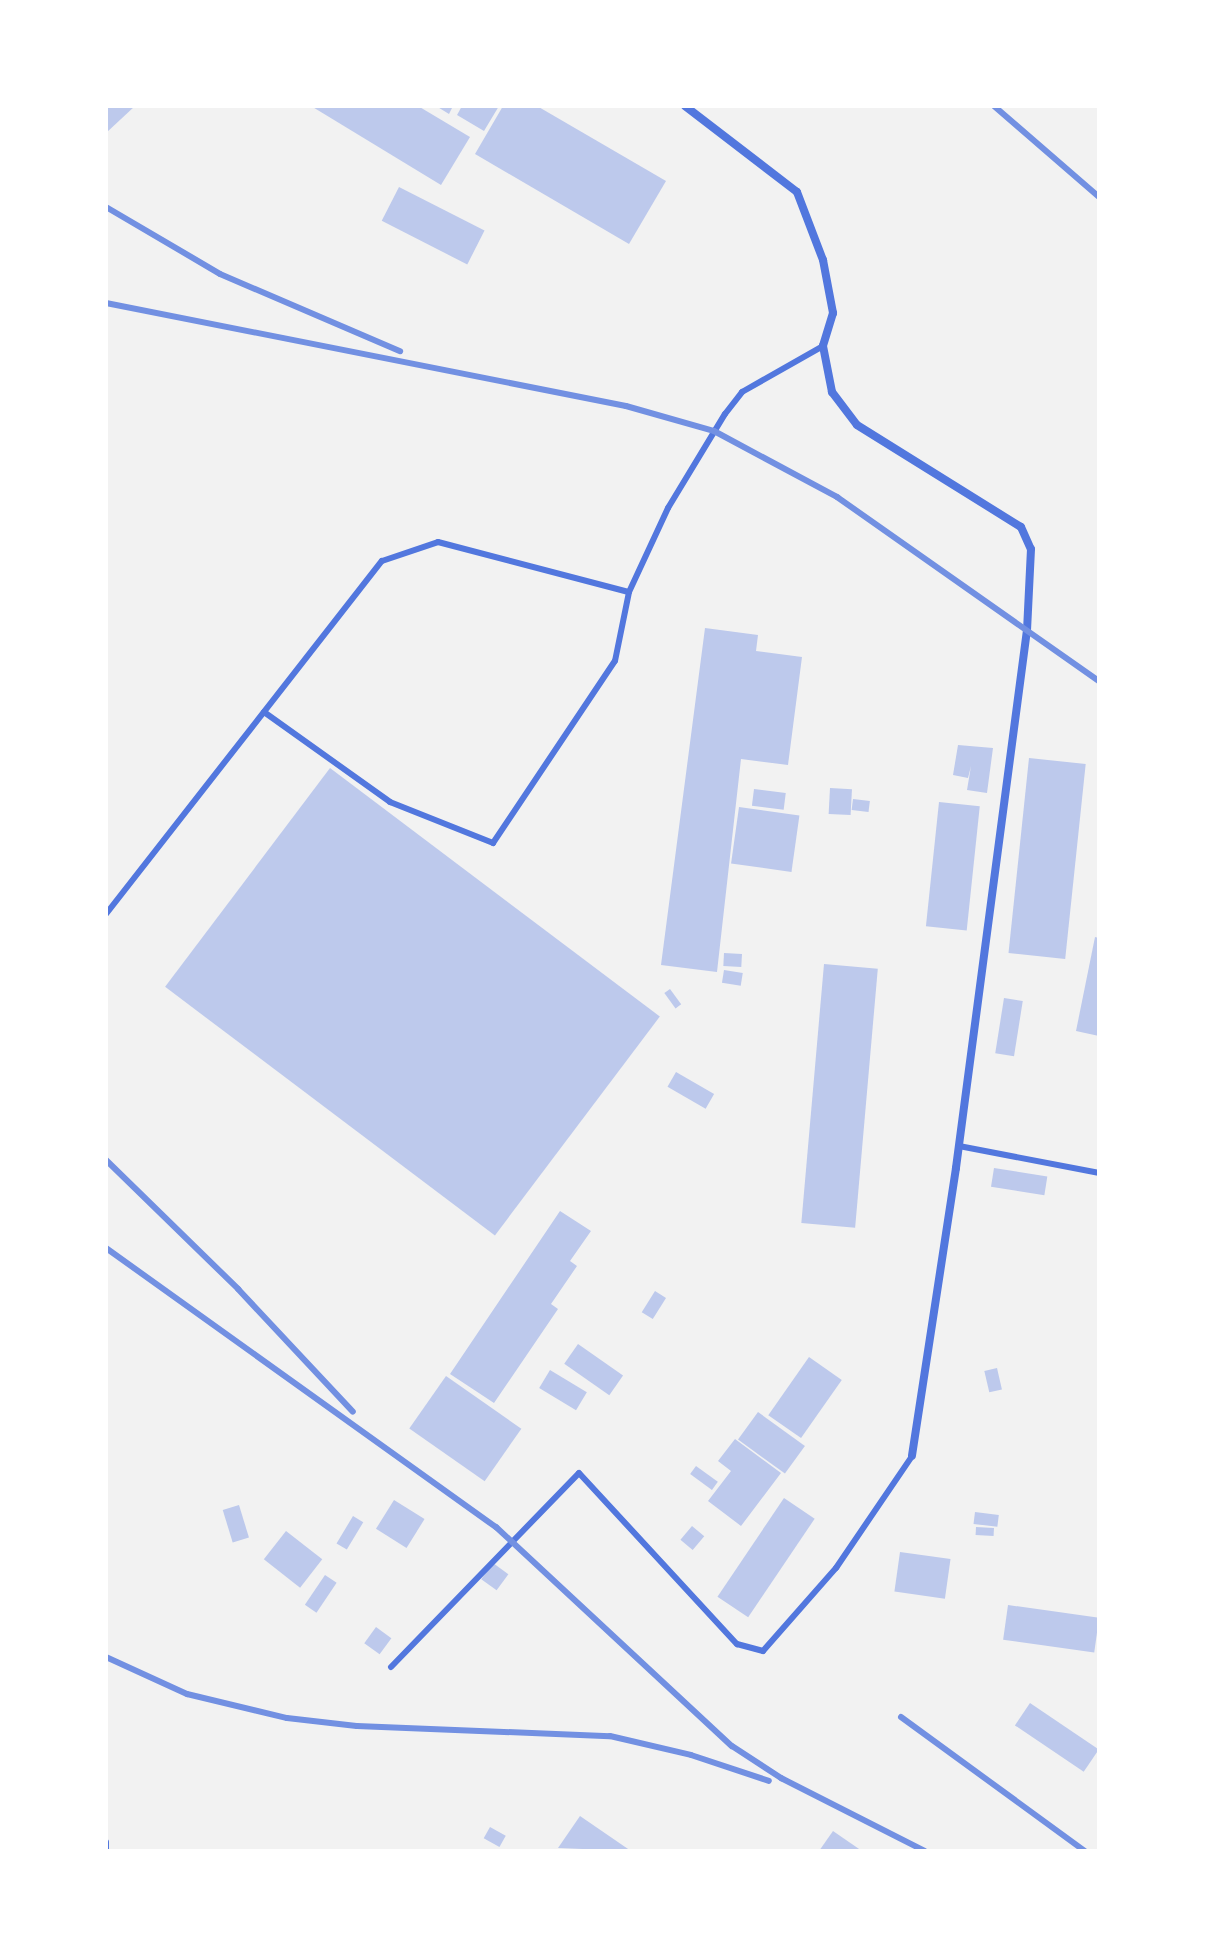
<!DOCTYPE html>
<style>
body{margin:0}
#map{position:relative;width:1205px;height:1957px;overflow:hidden;background:#f2f2f2;font-family:Bitter,serif}
div>[style]{position:absolute}
.building>*{inset:0;background:#bdc9ec;transform-origin:0 0}
.service>*{height:6px;margin:-3px;padding:0 3px;transform-origin:3px;border-radius:3px;background:#5277de}
.minor>*{height:8px;margin:-4px;padding:0 4px;transform-origin:4px;border-radius:4px;background:#5277de}
.rail>*{height:6px;margin:-3px;padding:0 3px;transform-origin:3px;border-radius:3px;background:#7290e2}
span{translate:-50% -50%;white-space:nowrap;text-align:center;line-height:1.15;-webkit-text-stroke:6px #fff;paint-order:stroke}
.frame{position:absolute;inset:0;border:108px solid #fff;pointer-events:none}
</style>
<div id="map">
<div class="building">
<div style="clip-path:polygon(106px 106px,135px 106px,106px 133px)"></div>
<div style="clip-path:polygon(311px 106px,418px 106px,470px 137px,441px 185px)"></div>
<div style="clip-path:polygon(436px 106px,453px 106px,449px 114px)"></div>
<div style="clip-path:polygon(462px 106px,499px 106px,484px 131px,457px 115px)"></div>
<div style="clip-path:polygon(503px 106px,537px 106px,666px 181px,629px 244px,475px 154px)"></div>
<div style="left:399px;top:187px;width:96px;height:38px;rotate:27deg"></div>
<div style="clip-path:polygon(705px 628px,758px 635px,756px 651px,802px 657px,788px 765px,741px 759px,717px 972px,661px 965px)"></div>
<div style="clip-path:polygon(958px 745px,993px 748px,987px 793px,967px 790px,971px 766px,968px 778px,953px 775px)"></div>
<div style="left:1029px;top:758px;width:57px;height:196px;rotate:6deg"></div>
<div style="left:330px;top:768px;width:413px;height:274px;rotate:37deg"></div>
<div style="left:830px;top:788px;width:22px;height:26px;rotate:3deg"></div>
<div style="left:754px;top:789px;width:32px;height:17px;rotate:7deg"></div>
<div style="left:853px;top:799px;width:17px;height:11px;rotate:7deg"></div>
<div style="left:939px;top:802px;width:41px;height:125px;rotate:6deg"></div>
<div style="left:739px;top:807px;width:61px;height:57px;rotate:8deg"></div>
<div style="clip-path:polygon(1095px 937px,1099px 938px,1099px 1036px,1076px 1031px)"></div>
<div style="left:724px;top:953px;width:18px;height:13px;rotate:3deg"></div>
<div style="left:824px;top:964px;width:54px;height:260px;rotate:5deg"></div>
<div style="left:724px;top:970px;width:19px;height:13px;rotate:9deg"></div>
<div style="left:670px;top:989px;width:19px;height:7px;rotate:54deg"></div>
<div style="left:1004px;top:998px;width:19px;height:56px;rotate:9deg"></div>
<div style="left:676px;top:1072px;width:44px;height:17px;rotate:30deg"></div>
<div style="left:994px;top:1168px;width:54px;height:19px;rotate:9deg"></div>
<div style="clip-path:polygon(560px 1211px,591px 1231px,570px 1261px,577px 1266px,551px 1304px,558px 1309px,494px 1403px,450px 1374px)"></div>
<div style="left:655px;top:1291px;width:13px;height:25px;rotate:32deg"></div>
<div style="left:578px;top:1344px;width:55px;height:24px;rotate:35deg"></div>
<div style="left:809px;top:1357px;width:40px;height:71px;rotate:35deg"></div>
<div style="left:997px;top:1368px;width:22px;height:13px;rotate:77deg"></div>
<div style="left:550px;top:1370px;width:43px;height:21px;rotate:31deg"></div>
<div style="left:446px;top:1376px;width:92px;height:64px;rotate:35deg"></div>
<div style="left:758px;top:1412px;width:58px;height:34px;rotate:36deg"></div>
<div style="clip-path:polygon(735px 1439px,781px 1473px,741px 1526px,708px 1501px,731px 1471px,718px 1461px)"></div>
<div style="left:696px;top:1466px;width:27px;height:10px;rotate:36deg"></div>
<div style="left:784px;top:1498px;width:37px;height:119px;rotate:34deg"></div>
<div style="left:394px;top:1500px;width:36px;height:34px;rotate:32deg"></div>
<div style="left:239px;top:1505px;width:34px;height:17px;rotate:73deg"></div>
<div style="left:975px;top:1512px;width:24px;height:12px;rotate:7deg"></div>
<div style="left:353px;top:1516px;width:12px;height:32px;rotate:31deg"></div>
<div style="left:692px;top:1526px;width:16px;height:18px;rotate:40deg"></div>
<div style="left:976px;top:1527px;width:18px;height:8px;rotate:3deg"></div>
<div style="left:286px;top:1531px;width:46px;height:36px;rotate:38deg"></div>
<div style="left:900px;top:1552px;width:51px;height:40px;rotate:8deg"></div>
<div style="left:493px;top:1563px;width:19px;height:20px;rotate:36deg"></div>
<div style="left:325px;top:1575px;width:14px;height:36px;rotate:34deg"></div>
<div style="left:1008px;top:1605px;width:92px;height:35px;rotate:8deg"></div>
<div style="left:376px;top:1627px;width:19px;height:20px;rotate:36deg"></div>
<div style="left:1030px;top:1703px;width:83px;height:27px;rotate:34deg"></div>
<div style="clip-path:polygon(580px 1816px,631px 1851px,558px 1848px)"></div>
<div style="left:490px;top:1827px;width:18px;height:13px;rotate:29deg"></div>
<div style="clip-path:polygon(833px 1831px,862px 1851px,819px 1851px)"></div>
</div>
<div class="service">
<div style="left:264px;top:712px;width:155px;rotate:35.5deg"></div>
<div style="left:390px;top:802px;width:111px;rotate:21.7deg"></div>
<div style="left:493px;top:843px;width:219px;rotate:-56.2deg"></div>
<div style="left:615px;top:661px;width:70px;rotate:-78.5deg"></div>
<div style="left:629px;top:592px;width:93px;rotate:-65.1deg"></div>
<div style="left:668px;top:508px;width:110px;rotate:-58.8deg"></div>
<div style="left:725px;top:414px;width:28px;rotate:-52deg"></div>
<div style="left:742px;top:392px;width:93px;rotate:-29.6deg"></div>
<div style="left:106px;top:914px;width:448px;rotate:-52deg"></div>
<div style="left:382px;top:561px;width:59px;rotate:-18.7deg"></div>
<div style="left:438px;top:542px;width:197px;rotate:14.7deg"></div>
<div style="left:959px;top:1146px;width:143px;rotate:10.9deg"></div>
<div style="left:391px;top:1667px;width:270px;rotate:-45.9deg"></div>
<div style="left:579px;top:1473px;width:233px;rotate:47.3deg"></div>
<div style="left:737px;top:1644px;width:27px;rotate:15deg"></div>
<div style="left:763px;top:1651px;width:111px;rotate:-48.7deg"></div>
<div style="left:836px;top:1568px;width:135px;rotate:-55.8deg"></div>
<div style="left:106px;top:1842px;width:8px;rotate:90deg"></div>
</div>
<div class="minor">
<div style="left:685px;top:106px;width:141px;rotate:37.5deg"></div>
<div style="left:797px;top:192px;width:73px;rotate:69.1deg"></div>
<div style="left:823px;top:260px;width:54px;rotate:79.3deg"></div>
<div style="left:833px;top:313px;width:34px;rotate:107deg"></div>
<div style="left:823px;top:346px;width:47px;rotate:78.9deg"></div>
<div style="left:832px;top:392px;width:41px;rotate:52.9deg"></div>
<div style="left:857px;top:425px;width:193px;rotate:31.9deg"></div>
<div style="left:1021px;top:527px;width:24px;rotate:66deg"></div>
<div style="left:1031px;top:549px;width:81px;rotate:92.8deg"></div>
<div style="left:1027px;top:630px;width:543px;rotate:97.52deg"></div>
<div style="left:956px;top:1168px;width:291px;rotate:98.7deg"></div>
</div>
<div class="rail">
<div style="left:994px;top:106px;width:139px;rotate:40.9deg"></div>
<div style="left:106px;top:207px;width:132px;rotate:30.4deg"></div>
<div style="left:220px;top:274px;width:196px;rotate:23.2deg"></div>
<div style="left:106px;top:303px;width:530px;rotate:11.2deg"></div>
<div style="left:626px;top:406px;width:91px;rotate:15.9deg"></div>
<div style="left:714px;top:431px;width:140px;rotate:28.2deg"></div>
<div style="left:837px;top:497px;width:320px;rotate:35.1deg"></div>
<div style="left:106px;top:1160px;width:185px;rotate:44.3deg"></div>
<div style="left:238px;top:1289px;width:168px;rotate:46.9deg"></div>
<div style="left:106px;top:1248px;width:480px;rotate:35.6deg"></div>
<div style="left:496px;top:1527px;width:322px;rotate:42.9deg"></div>
<div style="left:732px;top:1746px;width:59px;rotate:33.1deg"></div>
<div style="left:781px;top:1778px;width:161px;rotate:26.9deg"></div>
<div style="left:106px;top:1657px;width:89px;rotate:24.6deg"></div>
<div style="left:187px;top:1694px;width:103px;rotate:13.5deg"></div>
<div style="left:287px;top:1718px;width:70px;rotate:6.5deg"></div>
<div style="left:357px;top:1726px;width:253px;rotate:2.3deg"></div>
<div style="left:610px;top:1736px;width:83px;rotate:13.2deg"></div>
<div style="left:691px;top:1755px;width:82px;rotate:18.4deg"></div>
<div style="left:901px;top:1717px;width:228px;rotate:36.1deg"></div>
</div>
<div class="frame"></div>
</div>
